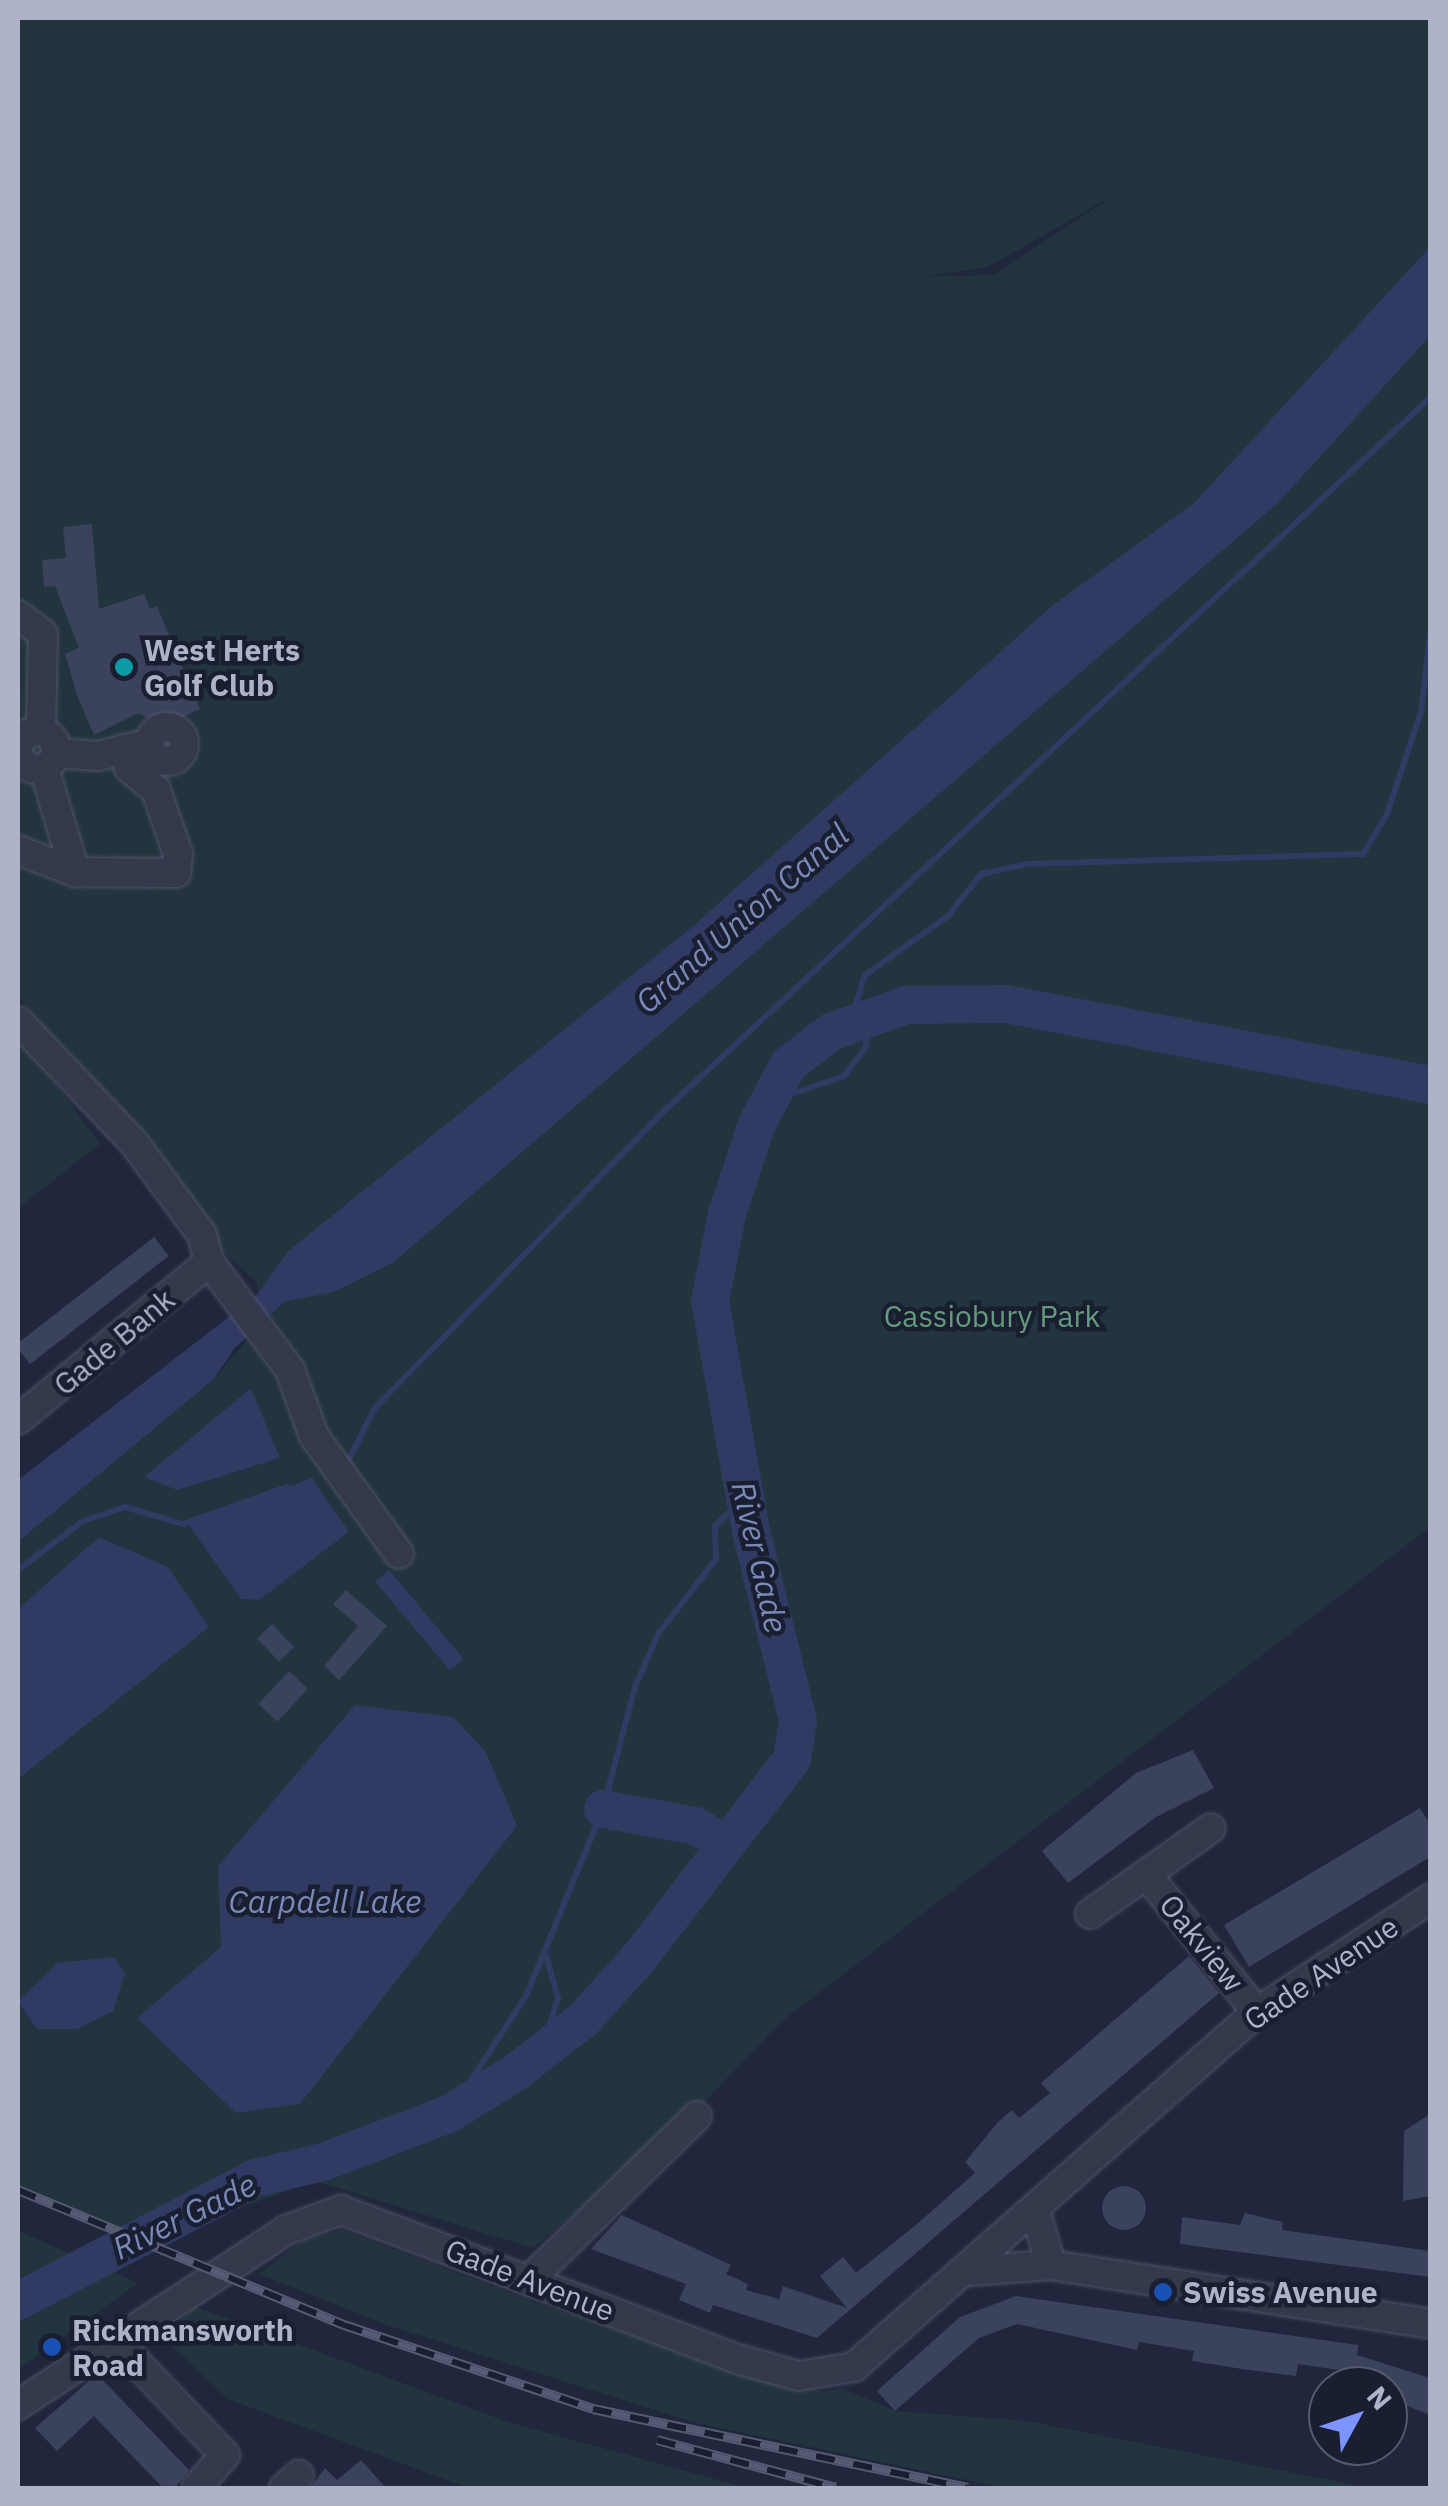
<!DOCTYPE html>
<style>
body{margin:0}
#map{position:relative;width:1448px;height:2506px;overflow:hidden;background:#20263c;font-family:"IBM Plex Sans",sans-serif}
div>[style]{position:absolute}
.green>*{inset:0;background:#22343d}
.water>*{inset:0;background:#303a63;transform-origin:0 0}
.stream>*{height:6px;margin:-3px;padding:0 3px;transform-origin:3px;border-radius:3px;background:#303a63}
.river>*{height:38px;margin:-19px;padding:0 19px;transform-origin:19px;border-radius:19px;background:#303a63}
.building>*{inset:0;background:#3b425c;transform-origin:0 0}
.round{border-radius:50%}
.roads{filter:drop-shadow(0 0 2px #4e5367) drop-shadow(0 0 2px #4e5367)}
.minor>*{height:28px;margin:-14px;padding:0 14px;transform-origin:14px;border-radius:14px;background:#34394c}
.minor>.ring{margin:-14px;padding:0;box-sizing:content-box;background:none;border:28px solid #34394c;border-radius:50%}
.rail>*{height:10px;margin-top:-5px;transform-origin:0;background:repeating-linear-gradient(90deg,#191e30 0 19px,#555b73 0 38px);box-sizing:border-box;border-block:2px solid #555b73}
.dots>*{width:28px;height:28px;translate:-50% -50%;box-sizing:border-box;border:5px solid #191e30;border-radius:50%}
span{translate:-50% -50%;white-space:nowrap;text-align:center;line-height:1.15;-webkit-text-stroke:9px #191e30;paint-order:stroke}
.poi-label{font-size:30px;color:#aeb3c8;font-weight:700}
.left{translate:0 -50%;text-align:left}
.park-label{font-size:30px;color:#639b7c}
.street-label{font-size:30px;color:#aeb3c8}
.water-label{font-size:32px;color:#7b89b8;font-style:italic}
.frame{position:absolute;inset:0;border:20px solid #aeb3c8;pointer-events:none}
.north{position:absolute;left:1308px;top:2366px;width:100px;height:100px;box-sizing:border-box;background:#191e30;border:2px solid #555a6d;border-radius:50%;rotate:50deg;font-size:28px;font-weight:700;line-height:40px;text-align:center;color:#aeb3c8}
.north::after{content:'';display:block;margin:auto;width:35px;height:45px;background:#7c94ff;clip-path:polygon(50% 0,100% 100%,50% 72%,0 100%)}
</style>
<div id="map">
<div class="green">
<div style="clip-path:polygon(evenodd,18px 18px,1430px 18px,1430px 1527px,782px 2021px,698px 2109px,533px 2248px,315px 2181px,197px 2223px,178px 2214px,133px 2238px,18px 2187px,18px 1542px,214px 1379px,264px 1320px,256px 1281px,202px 1235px,18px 996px,18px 18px,1116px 194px,994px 275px,927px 276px,988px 267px,1116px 194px)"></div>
<div style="clip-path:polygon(18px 1032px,100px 1144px,18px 1208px)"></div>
<div style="clip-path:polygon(342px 2230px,541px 2305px,824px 2392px,842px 2388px,895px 2411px,1027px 2421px,1371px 2488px,1004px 2488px,692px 2422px,387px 2325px,259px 2274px,303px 2240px)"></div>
<div style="clip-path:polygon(18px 2231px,138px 2283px,18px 2370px)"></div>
<div style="clip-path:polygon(194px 2306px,508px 2422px,747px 2488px,468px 2488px,228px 2399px,164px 2338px)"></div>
</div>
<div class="water">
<div style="clip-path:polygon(1430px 247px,1430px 336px,1277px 504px,394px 1262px,334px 1292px,284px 1302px,234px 1349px,214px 1379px,18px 1542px,18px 1480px,257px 1295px,288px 1251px,692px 927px,1053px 605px,1194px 503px)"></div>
<div style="clip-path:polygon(251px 1388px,280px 1458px,177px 1490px,144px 1477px)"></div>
<div style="clip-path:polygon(312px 1478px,349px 1532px,259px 1600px,241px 1599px,188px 1524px)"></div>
<div style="clip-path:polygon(99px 1537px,168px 1567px,209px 1627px,18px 1779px,18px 1609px)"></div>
<div style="left:389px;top:1570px;width:116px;height:18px;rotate:50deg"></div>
<div style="clip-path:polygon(355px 1705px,453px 1717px,486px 1752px,517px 1826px,300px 2104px,236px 2113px,137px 2018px,221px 1947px,218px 1866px)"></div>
<div style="clip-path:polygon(114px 1957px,125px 1973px,113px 2011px,77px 2029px,37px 2029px,18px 2001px,57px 1963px)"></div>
</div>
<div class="stream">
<div style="left:849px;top:1025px;width:52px;rotate:-72.3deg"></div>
<div style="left:865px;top:975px;width:102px;rotate:-35.4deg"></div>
<div style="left:948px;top:916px;width:53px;rotate:-51.8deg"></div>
<div style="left:981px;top:874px;width:47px;rotate:-12.3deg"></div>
<div style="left:1027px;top:864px;width:336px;rotate:-1.7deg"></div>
<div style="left:1363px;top:854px;width:47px;rotate:-59deg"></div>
<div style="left:1387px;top:814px;width:108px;rotate:-71.6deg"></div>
<div style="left:1421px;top:712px;width:78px;rotate:-83.3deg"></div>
<div style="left:768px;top:1102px;width:80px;rotate:-18.9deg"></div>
<div style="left:844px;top:1076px;width:35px;rotate:-53deg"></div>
<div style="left:865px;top:1048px;width:33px;rotate:-78deg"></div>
<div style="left:347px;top:1464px;width:61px;rotate:-63.9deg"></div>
<div style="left:374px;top:1409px;width:416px;rotate:-45.8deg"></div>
<div style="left:664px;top:1111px;width:1046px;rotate:-42.95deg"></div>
<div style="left:18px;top:1570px;width:81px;rotate:-37deg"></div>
<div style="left:83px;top:1521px;width:44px;rotate:-18.4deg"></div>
<div style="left:125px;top:1507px;width:60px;rotate:16.3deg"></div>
<div style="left:183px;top:1524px;width:110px;rotate:-19.6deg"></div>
<div style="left:541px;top:2052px;width:57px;rotate:-72.5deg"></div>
<div style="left:558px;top:1998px;width:48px;rotate:-105.8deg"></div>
<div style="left:449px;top:2114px;width:141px;rotate:-56.9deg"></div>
<div style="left:526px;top:1996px;width:202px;rotate:-67.6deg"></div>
<div style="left:603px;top:1809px;width:126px;rotate:-75.3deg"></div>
<div style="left:635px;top:1687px;width:58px;rotate:-66.5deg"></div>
<div style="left:658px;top:1634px;width:95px;rotate:-52.3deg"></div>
<div style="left:716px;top:1559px;width:33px;rotate:-92deg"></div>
<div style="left:715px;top:1526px;width:40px;rotate:-44deg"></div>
</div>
<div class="river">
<div style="left:603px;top:1809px;width:95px;rotate:10.4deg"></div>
<div style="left:696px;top:1826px;width:31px;rotate:32deg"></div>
<div style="left:18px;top:2301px;width:267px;rotate:-27.4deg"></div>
<div style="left:255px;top:2178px;width:70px;rotate:-13.2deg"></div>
<div style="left:323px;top:2162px;width:135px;rotate:-20.9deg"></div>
<div style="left:449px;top:2114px;width:79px;rotate:-32.1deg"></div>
<div style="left:516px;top:2072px;width:86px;rotate:-37.9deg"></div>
<div style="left:584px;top:2019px;width:82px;rotate:-48deg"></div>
<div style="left:639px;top:1958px;width:251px;rotate:-52.4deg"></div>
<div style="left:792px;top:1759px;width:38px;rotate:-81deg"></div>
<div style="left:798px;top:1721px;width:196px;rotate:-103.9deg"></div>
<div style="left:751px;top:1531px;width:234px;rotate:-100.1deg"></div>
<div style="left:710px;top:1301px;width:89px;rotate:-78.9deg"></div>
<div style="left:727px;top:1214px;width:95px;rotate:-71.6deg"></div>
<div style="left:757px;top:1124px;width:67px;rotate:-62.3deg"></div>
<div style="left:788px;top:1065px;width:54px;rotate:-37.5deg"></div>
<div style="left:831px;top:1032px;width:80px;rotate:-19.8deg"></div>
<div style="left:906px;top:1005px;width:100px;rotate:-0.6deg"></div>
<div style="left:1006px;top:1004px;width:432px;rotate:10.8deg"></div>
</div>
<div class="building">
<div style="clip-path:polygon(92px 524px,99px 609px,144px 594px,150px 609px,157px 606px,200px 709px,161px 728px,139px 713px,94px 735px,77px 695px,65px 654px,79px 648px,55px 586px,44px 587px,42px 560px,66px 558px,63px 527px)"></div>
<div style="left:154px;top:1237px;width:24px;height:176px;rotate:52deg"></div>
<div style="clip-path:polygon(346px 1590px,387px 1626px,339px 1680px,324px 1666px,358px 1626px,333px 1604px)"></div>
<div style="left:272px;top:1624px;width:32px;height:21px;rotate:46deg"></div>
<div style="left:289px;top:1671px;width:26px;height:45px;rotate:43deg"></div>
<div style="clip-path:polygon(1193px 1750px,1214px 1788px,1156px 1817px,1068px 1883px,1042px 1851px,1136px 1773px)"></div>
<div style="clip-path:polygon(1420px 1808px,1430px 1824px,1430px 1857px,1249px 1967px,1224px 1925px)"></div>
<div style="clip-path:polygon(1189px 1956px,1219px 1993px,817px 2338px,713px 2305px,710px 2313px,679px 2300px,686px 2284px,591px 2249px,622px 2215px,731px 2265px,726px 2274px,748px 2284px,746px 2290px,779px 2299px,783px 2286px,847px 2308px,820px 2276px,843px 2257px,856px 2273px,917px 2224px,975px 2173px,965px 2162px,999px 2121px,1012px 2110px,1019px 2118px,1050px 2093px,1041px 2083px)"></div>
<div style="clip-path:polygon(1430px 2114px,1430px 2196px,1403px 2201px,1404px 2131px)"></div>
<div class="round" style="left:1102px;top:2186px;width:44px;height:44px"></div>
<div style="clip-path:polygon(1245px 2213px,1283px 2222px,1282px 2230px,1430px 2251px,1430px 2277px,1180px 2244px,1182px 2217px,1240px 2225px)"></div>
<div style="clip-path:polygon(1016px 2296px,1358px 2345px,1357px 2355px,1430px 2378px,1430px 2415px,1388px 2398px,1388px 2386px,1356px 2386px,1359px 2373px,1298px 2364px,1296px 2376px,1242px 2369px,1192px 2361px,1194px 2351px,1139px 2342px,1137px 2350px,1017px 2324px,979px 2338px,895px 2411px,877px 2391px,960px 2317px)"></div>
<div style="clip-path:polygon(97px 2374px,189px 2470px,175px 2488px,163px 2488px,94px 2416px,57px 2451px,35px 2428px)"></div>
<div style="clip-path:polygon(361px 2460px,386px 2488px,310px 2488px,325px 2468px,337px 2480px)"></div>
</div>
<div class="roads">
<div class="minor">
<div style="left:18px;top:615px;width:31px;rotate:37deg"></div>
<div style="left:43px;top:634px;width:97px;rotate:91.2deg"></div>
<div class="ring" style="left:150px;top:727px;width:6px;height:6px"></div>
<div class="ring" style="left:18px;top:731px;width:10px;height:10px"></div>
<div style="left:56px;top:753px;width:42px;rotate:4.1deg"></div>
<div style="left:98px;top:756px;width:41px;rotate:-14deg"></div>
<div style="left:44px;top:768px;width:109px;rotate:73.4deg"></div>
<div style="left:75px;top:872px;width:101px;rotate:0.6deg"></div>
<div style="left:176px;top:873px;width:19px;rotate:-84deg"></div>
<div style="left:178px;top:854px;width:68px;rotate:-109deg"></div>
<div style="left:156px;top:790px;width:35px;rotate:-141deg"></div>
<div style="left:129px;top:768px;width:20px;rotate:-110deg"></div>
<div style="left:18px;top:850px;width:61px;rotate:21.1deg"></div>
<div style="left:18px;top:1021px;width:168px;rotate:46.4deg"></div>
<div style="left:134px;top:1143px;width:114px;rotate:53.5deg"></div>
<div style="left:202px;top:1235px;width:28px;rotate:75deg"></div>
<div style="left:209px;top:1262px;width:135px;rotate:53.1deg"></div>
<div style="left:290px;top:1370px;width:70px;rotate:70deg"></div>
<div style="left:314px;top:1436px;width:145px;rotate:54.2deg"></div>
<div style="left:18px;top:1420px;width:248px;rotate:-39.6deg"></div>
<div style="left:1146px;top:1874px;width:177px;rotate:51.2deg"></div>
<div style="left:1090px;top:1914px;width:148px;rotate:-35.4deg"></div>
<div style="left:1035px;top:2210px;width:57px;rotate:73.8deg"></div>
<div style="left:970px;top:2271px;width:81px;rotate:-4.2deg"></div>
<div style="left:1051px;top:2265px;width:384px;rotate:8.8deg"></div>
<div style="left:528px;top:2281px;width:236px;rotate:-44.3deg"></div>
<div style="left:115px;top:2340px;width:159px;rotate:46.3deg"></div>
<div style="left:225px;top:2455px;width:44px;rotate:131.3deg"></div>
<div style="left:18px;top:2405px;width:320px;rotate:-33.1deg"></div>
<div style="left:286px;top:2230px;width:59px;rotate:-20deg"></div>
<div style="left:341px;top:2210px;width:427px;rotate:20.6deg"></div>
<div style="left:741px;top:2360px;width:60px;rotate:15.4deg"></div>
<div style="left:799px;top:2376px;width:56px;rotate:-9.3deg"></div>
<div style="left:854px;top:2367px;width:537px;rotate:-41.38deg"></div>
<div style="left:1257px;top:2012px;width:207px;rotate:-33.2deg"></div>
<div style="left:284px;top:2488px;width:20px;rotate:-41deg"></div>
</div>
</div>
<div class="rail">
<div style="left:18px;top:2190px;width:353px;rotate:22.5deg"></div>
<div style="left:344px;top:2325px;width:263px;rotate:18.6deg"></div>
<div style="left:593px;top:2409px;width:383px;rotate:11.9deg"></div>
<div style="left:657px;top:2440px;width:185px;rotate:15deg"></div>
</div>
<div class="dots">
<div style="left:124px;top:667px;background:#0f9aa8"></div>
<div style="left:1163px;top:2292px;background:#1a4fb4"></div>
<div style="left:52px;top:2347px;background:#1a4fb4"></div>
</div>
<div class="poi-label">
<span class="left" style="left:144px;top:667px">West Herts<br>Golf Club</span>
<span class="left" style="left:1183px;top:2292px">Swiss Avenue</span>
<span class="left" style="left:72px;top:2347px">Rickmansworth<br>Road</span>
</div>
<div class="park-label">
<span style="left:992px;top:1316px">Cassiobury Park</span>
</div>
<div class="street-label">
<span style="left:114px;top:1342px;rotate:-40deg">Gade Bank</span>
<span style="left:1202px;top:1943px;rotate:51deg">Oakview</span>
<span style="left:1321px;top:1973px;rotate:-34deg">Gade Avenue</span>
<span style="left:530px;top:2280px;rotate:21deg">Gade Avenue</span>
</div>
<div class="water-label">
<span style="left:742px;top:918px;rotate:-41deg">Grand Union Canal</span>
<span style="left:760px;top:1557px;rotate:77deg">River Gade</span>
<span style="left:325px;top:1901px">Carpdell Lake</span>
<span style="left:184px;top:2216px;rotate:-26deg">River Gade</span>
</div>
<div class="frame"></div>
<div class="north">N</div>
</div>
